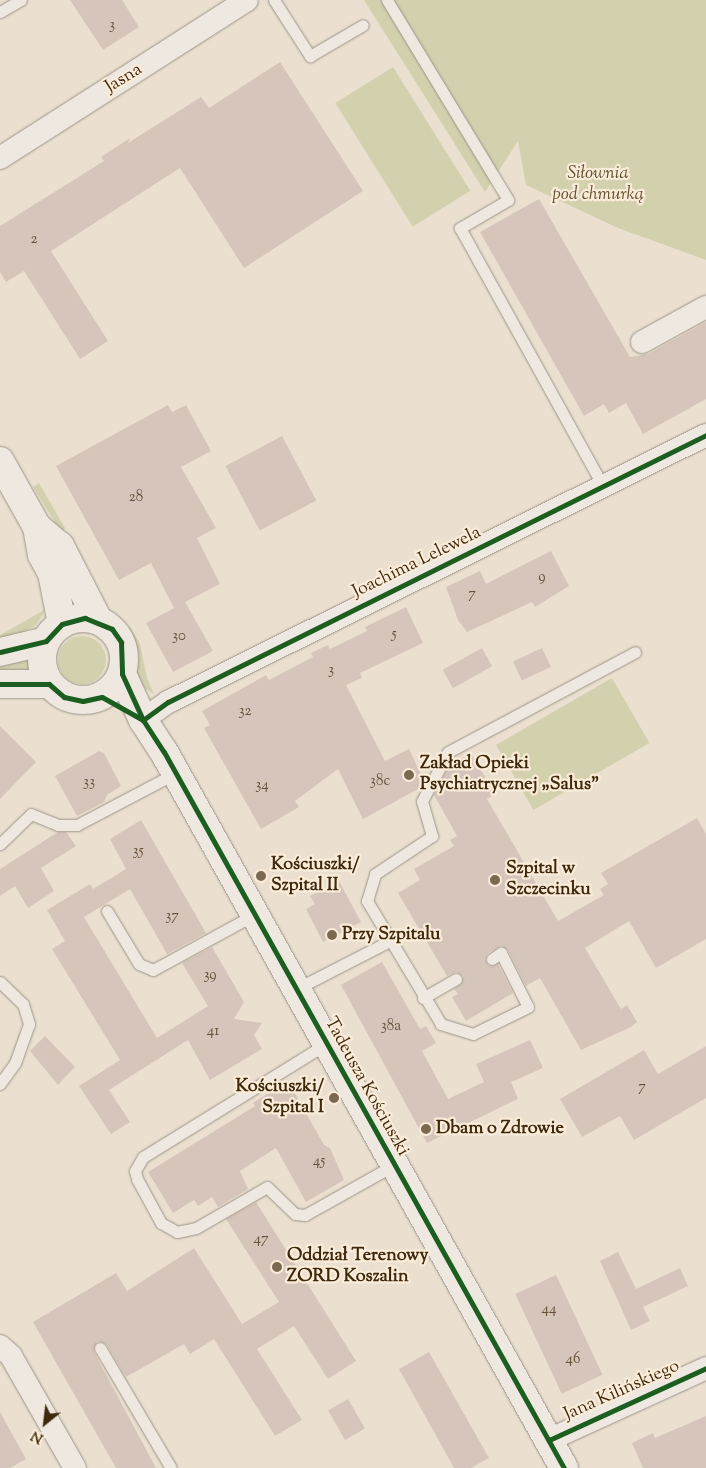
<!DOCTYPE html>
<meta charset="utf-8">
<style>
body{margin:0}
#map{position:relative;width:706px;height:1468px;overflow:hidden;background:#ebe0d0;font-family:"Sorts Mill Goudy",serif}
div>[style]{position:absolute}
.green>*{inset:0;background:#d3d0ae;transform-origin:0 0}
.round{border-radius:50%}
.building>*{inset:0;background:#d6c5bb;transform-origin:0 0}
.roads{filter:drop-shadow(0 0 1px #9c9487) drop-shadow(0 0 1px #9c9487)}
.service>*{height:11px;margin:-5.5px;padding:0 5.5px;transform-origin:5.5px;border-radius:5.5px;background:#eee8e1}
.minor>*{height:22px;margin:-11px;padding:0 11px;transform-origin:11px;border-radius:11px;background:#eee8e1}
.tertiary>*{height:28px;margin:-14px;padding:0 14px;transform-origin:14px;border-radius:14px;background:#eee8e1}
.tertiary>.ring{margin:-14px;padding:0;box-sizing:content-box;background:none;border:28px solid #eee8e1;border-radius:50%}
.cycleway>*{height:5px;margin:-2.5px;padding:0 2.5px;transform-origin:2.5px;border-radius:2.5px;background:#1b5e20}
.dots>*{width:14px;height:14px;translate:-50% -50%;box-sizing:border-box;border:2px solid #faecd9;border-radius:50%}
span{translate:-50% -50%;white-space:nowrap;text-align:center;line-height:1.15;-webkit-text-stroke:4.5px #faecd9;paint-order:stroke}
.number-label{font-size:15px;color:#655038}
.number-label span{-webkit-text-stroke-width:0}
.street-label{font-size:18px;color:#3f290c}
.park-label{font-size:18px;color:#5f502e;font-style:italic}
.poi-label{font-size:18px;color:#3f290c;font-weight:700}
.left{translate:0 -50%;text-align:left}
.right{translate:-100% -50%;text-align:right}
.north{position:absolute;left:20px;top:1398px;width:50px;height:50px;-webkit-text-stroke:4px #faecd9;paint-order:stroke;rotate:209deg;font-size:14px;font-weight:700;line-height:20px;text-align:center;color:#3f290c}
.north::after{content:'';display:block;margin:auto;width:18px;height:22px;background:#3f290c;clip-path:polygon(50% 0,100% 100%,50% 72%,0 100%)}
</style>
<div id="map">
<div class="green">
<div style="clip-path:polygon(364px 0,706px 0,706px 260px,618px 228px,526px 185px,518px 141px,485px 192px)"></div>
<div style="left:393px;top:67px;width:146px;height:68px;rotate:58deg"></div>
<div style="clip-path:polygon(39px 483px,65px 528px,62px 534px,33px 487px)"></div>
<div style="clip-path:polygon(46px 609px,36px 625px,0 645px,0 635px)"></div>
<div style="clip-path:polygon(130px 627px,140px 644px,147px 678px,154px 694px,141px 686px,133px 667px,123px 631px)"></div>
<div class="round" style="left:58px;top:636px;width:48px;height:48px"></div>
<div style="clip-path:polygon(31px 653px,33px 676px,0 674px,0 661px)"></div>
<div style="left:612px;top:678px;width:75px;height:134px;rotate:60deg"></div>
</div>
<div class="building">
<div style="clip-path:polygon(70px 0,122px 0,139px 27px,103px 50px)"></div>
<div style="clip-path:polygon(280px 62px,363px 191px,244px 268px,180px 168px,51px 251px,108px 341px,80px 359px,24px 271px,6px 282px,0 272px,0 226px,104px 161px,101px 157px,130px 138px,128px 143px,201px 97px,209px 108px)"></div>
<div style="clip-path:polygon(539px 199px,630px 357px,648px 354px,706px 322px,706px 399px,643px 434px,626px 403px,609px 413px,604px 404px,584px 416px,480px 232px)"></div>
<div style="clip-path:polygon(168px 405px,172px 412px,186px 405px,211px 451px,181px 467px,216px 528px,197px 538px,220px 584px,185px 602px,213px 651px,173px 672px,146px 623px,174px 608px,151px 563px,119px 580px,56px 466px)"></div>
<div style="left:282px;top:436px;width:73px;height:64px;rotate:62deg"></div>
<div style="clip-path:polygon(551px 551px,569px 586px,535px 607px,532px 602px,467px 632px,458px 620px,446px 587px,480px 571px,486px 584px)"></div>
<div style="clip-path:polygon(406px 607px,423px 643px,360px 673px,362px 678px,346px 685px,385px 761px,409px 749px,424px 781px,420px 788px,363px 819px,338px 769px,295px 801px,299px 807px,261px 829px,204px 728px,210px 725px,202px 711px,266px 675px,269px 680px,313px 657px,311px 653px,328px 645px,330px 649px,367px 631px,365px 627px)"></div>
<div style="left:482px;top:648px;width:21px;height:45px;rotate:61deg"></div>
<div style="left:542px;top:648px;width:21px;height:32px;rotate:65deg"></div>
<div style="clip-path:polygon(0 726px,36px 762px,0 799px)"></div>
<div style="clip-path:polygon(99px 751px,104px 753px,121px 786px,107px 795px,104px 802px,77px 816px,55px 776px)"></div>
<div style="clip-path:polygon(471px 753px,495px 794px,487px 799px,558px 921px,604px 895px,600px 889px,608px 884px,601px 873px,697px 818px,706px 834px,706px 939px,656px 968px,629px 921px,585px 948px,621px 1009px,627px 1005px,637px 1022px,631px 1027px,581px 1050px,540px 978px,526px 986px,508px 950px,501px 946px,488px 953px,485px 960px,489px 966px,498px 964px,513px 993px,466px 1021px,452px 997px,458px 994px,454px 989px,462px 983px,463px 976px,456px 972px,447px 976px,398px 893px,420px 880px,414px 869px,454px 846px,450px 840px,457px 836px,434px 795px,449px 766px)"></div>
<div style="clip-path:polygon(141px 820px,206px 933px,167px 954px,130px 889px,84px 917px,157px 1038px,208px 1006px,182px 963px,212px 947px,244px 1002px,234px 1019px,262px 1023px,254px 1035px,262px 1049px,210px 1080px,188px 1040px,109px 1090px,130px 1122px,111px 1134px,79px 1086px,120px 1060px,52px 949px,65px 941px,47px 910px,90px 884px,93px 889px,126px 869px,110px 839px)"></div>
<div style="clip-path:polygon(58px 832px,66px 832px,76px 846px,41px 868px,54px 891px,28px 908px,15px 886px,0 896px,0 869px)"></div>
<div style="clip-path:polygon(339px 881px,361px 922px,323px 942px,306px 909px,315px 904px,310px 896px)"></div>
<div style="clip-path:polygon(382px 962px,420px 1029px,426px 1026px,436px 1043px,422px 1051px,448px 1099px,484px 1082px,476px 1064px,530px 1040px,543px 1068px,511px 1082px,518px 1099px,427px 1143px,341px 985px)"></div>
<div style="clip-path:polygon(45px 1036px,75px 1067px,58px 1085px,30px 1051px)"></div>
<div style="clip-path:polygon(706px 1046px,706px 1098px,634px 1140px,620px 1116px,582px 1137px,560px 1099px,644px 1050px,658px 1074px)"></div>
<div style="clip-path:polygon(288px 1081px,324px 1145px,330px 1148px,344px 1180px,306px 1202px,276px 1148px,240px 1171px,248px 1189px,218px 1207px,212px 1197px,198px 1206px,194px 1200px,173px 1213px,148px 1172px,255px 1106px,253px 1103px)"></div>
<div style="clip-path:polygon(256px 1202px,356px 1361px,328px 1379px,294px 1326px,257px 1349px,302px 1420px,275px 1436px,214px 1339px,190px 1354px,184px 1344px,126px 1377px,106px 1344px,97px 1341px,94px 1352px,156px 1468px,116px 1468px,33px 1322px,116px 1273px,127px 1291px,194px 1248px,242px 1324px,279px 1302px,226px 1219px)"></div>
<div style="clip-path:polygon(618px 1252px,636px 1289px,680px 1268px,688px 1286px,643px 1307px,650px 1321px,631px 1330px,600px 1261px)"></div>
<div style="left:556px;top:1275px;width:110px;height:45px;rotate:65deg"></div>
<div style="clip-path:polygon(429px 1352px,489px 1458px,471px 1468px,454px 1468px,399px 1369px)"></div>
<div style="left:348px;top:1399px;width:34px;height:23px;rotate:60deg"></div>
<div style="clip-path:polygon(0 1412px,26px 1459px,10px 1468px,0 1468px)"></div>
<div style="clip-path:polygon(706px 1416px,706px 1468px,643px 1468px,632px 1443px,653px 1433px,655px 1438px)"></div>
</div>
<div class="roads">
<div class="service">
<div style="left:274px;top:0;width:67px;rotate:57.3deg"></div>
<div style="left:310px;top:56px;width:61px;rotate:-30.3deg"></div>
<div style="left:387px;top:0;width:234px;rotate:58.8deg"></div>
<div style="left:508px;top:200px;width:56px;rotate:149.7deg"></div>
<div style="left:460px;top:228px;width:295px;rotate:61deg"></div>
<div style="left:0;top:12px;width:24px;rotate:-30deg"></div>
<div style="left:0;top:844px;width:43px;rotate:-44.1deg"></div>
<div style="left:31px;top:814px;width:29px;rotate:22deg"></div>
<div style="left:58px;top:825px;width:19px"></div>
<div style="left:77px;top:825px;width:112px;rotate:-27.7deg"></div>
<div style="left:107px;top:911px;width:62px;rotate:58.9deg"></div>
<div style="left:139px;top:964px;width:15px;rotate:23deg"></div>
<div style="left:153px;top:970px;width:115px;rotate:-28.6deg"></div>
<div style="left:492px;top:959px;width:11px;rotate:-34deg"></div>
<div style="left:501px;top:953px;width:60px;rotate:63.4deg"></div>
<div style="left:528px;top:1007px;width:61px;rotate:153.9deg"></div>
<div style="left:473px;top:1034px;width:34px;rotate:-163deg"></div>
<div style="left:441px;top:1024px;width:144px;rotate:-121deg"></div>
<div style="left:367px;top:901px;width:28px;rotate:-73deg"></div>
<div style="left:375px;top:874px;width:69px;rotate:-33.7deg"></div>
<div style="left:432px;top:836px;width:36px;rotate:-106deg"></div>
<div style="left:422px;top:801px;width:55px;rotate:-62deg"></div>
<div style="left:448px;top:752px;width:212px;rotate:-28.1deg"></div>
<div style="left:0;top:982px;width:32px;rotate:44deg"></div>
<div style="left:23px;top:1004px;width:21px;rotate:73deg"></div>
<div style="left:29px;top:1024px;width:41px;rotate:109.7deg"></div>
<div style="left:15px;top:1063px;width:26px;rotate:126deg"></div>
<div style="left:296px;top:989px;width:106px;rotate:-27.1deg"></div>
<div style="left:423px;top:998px;width:38px;rotate:-30deg"></div>
<div style="left:326px;top:1044px;width:215px;rotate:148.3deg"></div>
<div style="left:143px;top:1157px;width:16px;rotate:120deg"></div>
<div style="left:135px;top:1171px;width:8px;rotate:76deg"></div>
<div style="left:137px;top:1179px;width:50px;rotate:61.4deg"></div>
<div style="left:161px;top:1223px;width:18px;rotate:29deg"></div>
<div style="left:177px;top:1232px;width:19px;rotate:-12deg"></div>
<div style="left:196px;top:1228px;width:82px;rotate:-30deg"></div>
<div style="left:267px;top:1187px;width:39px;rotate:44deg"></div>
<div style="left:295px;top:1214px;width:10px;rotate:6deg"></div>
<div style="left:305px;top:1215px;width:102px;rotate:-29.3deg"></div>
<div style="left:100px;top:1348px;width:139px;rotate:59.4deg"></div>
</div>
<div class="minor">
<div style="left:0;top:158px;width:293px;rotate:-32.6deg"></div>
<div style="left:642px;top:342px;width:73px;rotate:-28.7deg"></div>
<div style="left:143px;top:720px;width:31px;rotate:-36deg"></div>
<div style="left:168px;top:702px;width:601px;rotate:-26.39deg"></div>
<div style="left:0;top:1346px;width:15px;rotate:42deg"></div>
<div style="left:11px;top:1356px;width:129px;rotate:60.3deg"></div>
<div style="left:549px;top:1440px;width:173px;rotate:-24.6deg"></div>
</div>
<div class="tertiary">
<div style="left:0;top:461px;width:76px;rotate:60.7deg"></div>
<div style="left:37px;top:527px;width:28px;rotate:80deg"></div>
<div style="left:42px;top:555px;width:21px;rotate:61deg"></div>
<div style="left:52px;top:573px;width:52px;rotate:78.9deg"></div>
<div style="left:37px;top:527px;width:30px;rotate:40deg"></div>
<div style="left:60px;top:546px;width:83px;rotate:62.8deg"></div>
<div class="ring" style="left:42px;top:618px;width:54px;height:54px"></div>
<div style="left:0;top:652px;width:47px;rotate:-13.4deg"></div>
<div style="left:122px;top:674px;width:51px;rotate:65.5deg"></div>
<div style="left:143px;top:720px;width:38px;rotate:57deg"></div>
<div style="left:164px;top:752px;width:820px;rotate:60.81deg"></div>
<div style="left:0;top:684px;width:49px"></div>
</div>
</div>
<div class="cycleway">
<div style="left:0;top:652px;width:47px;rotate:-13.4deg"></div>
<div style="left:46px;top:641px;width:23px;rotate:-47deg"></div>
<div style="left:62px;top:624px;width:24px;rotate:-15deg"></div>
<div style="left:85px;top:618px;width:29px;rotate:22deg"></div>
<div style="left:112px;top:629px;width:16px;rotate:55deg"></div>
<div style="left:121px;top:642px;width:32px;rotate:88deg"></div>
<div style="left:122px;top:674px;width:51px;rotate:65.5deg"></div>
<div style="left:143px;top:720px;width:38px;rotate:57deg"></div>
<div style="left:164px;top:752px;width:820px;rotate:60.81deg"></div>
<div style="left:0;top:684px;width:49px"></div>
<div style="left:49px;top:684px;width:20px;rotate:41deg"></div>
<div style="left:64px;top:697px;width:19px;rotate:12deg"></div>
<div style="left:83px;top:701px;width:19px;rotate:-12deg"></div>
<div style="left:102px;top:697px;width:47px;rotate:29.3deg"></div>
<div style="left:143px;top:720px;width:31px;rotate:-36deg"></div>
<div style="left:168px;top:702px;width:601px;rotate:-26.39deg"></div>
<div style="left:549px;top:1440px;width:173px;rotate:-24.6deg"></div>
</div>
<div class="dots">
<div style="left:409px;top:775px;background:#7b6951"></div>
<div style="left:261px;top:876px;background:#7b6951"></div>
<div style="left:495px;top:880px;background:#7b6951"></div>
<div style="left:332px;top:935px;background:#7b6951"></div>
<div style="left:334px;top:1098px;background:#7b6951"></div>
<div style="left:426px;top:1129px;background:#7b6951"></div>
<div style="left:277px;top:1267px;background:#7b6951"></div>
</div>
<div class="number-label">
<span style="left:112px;top:26px">3</span>
<span style="left:34px;top:240px">2</span>
<span style="left:136px;top:498px">28</span>
<span style="left:542px;top:578px">9</span>
<span style="left:472px;top:595px">7</span>
<span style="left:394px;top:635px">5</span>
<span style="left:179px;top:637px">30</span>
<span style="left:331px;top:671px">3</span>
<span style="left:245px;top:712px">32</span>
<span style="left:380px;top:782px">38c</span>
<span style="left:89px;top:783px">33</span>
<span style="left:262px;top:786px">34</span>
<span style="left:138px;top:852px">35</span>
<span style="left:172px;top:917px">37</span>
<span style="left:210px;top:976px">39</span>
<span style="left:391px;top:1027px">38a</span>
<span style="left:213px;top:1032px">41</span>
<span style="left:642px;top:1088px">7</span>
<span style="left:319px;top:1162px">45</span>
<span style="left:261px;top:1240px">47</span>
<span style="left:549px;top:1310px">44</span>
<span style="left:573px;top:1360px">46</span>
</div>
<div class="street-label">
<span style="left:124px;top:79px;rotate:-32deg">Jasna</span>
<span style="left:417px;top:563px;rotate:-26deg">Joachima Lelewela</span>
<span style="left:366px;top:1087px;rotate:61deg">Tadeusza Kościuszki</span>
<span style="left:622px;top:1391px;rotate:-24deg">Jana Kilińskiego</span>
</div>
<div class="park-label">
<span style="left:598px;top:185px">Siłownia<br>pod chmurką</span>
</div>
<div class="poi-label">
<span class="left" style="left:420px;top:775px">Zakład Opieki<br>Psychiatrycznej „Salus”</span>
<span class="left" style="left:271px;top:876px">Kościuszki/<br>Szpital II</span>
<span class="left" style="left:506px;top:880px">Szpital w<br>Szczecinku</span>
<span class="left" style="left:342px;top:935px">Przy Szpitalu</span>
<span class="right" style="left:324px;top:1098px">Kościuszki/<br>Szpital I</span>
<span class="left" style="left:436px;top:1129px">Dbam o Zdrowie</span>
<span class="left" style="left:287px;top:1267px">Oddział Terenowy<br>ZORD Koszalin</span>
</div>
<div class="north">N</div>
</div>
